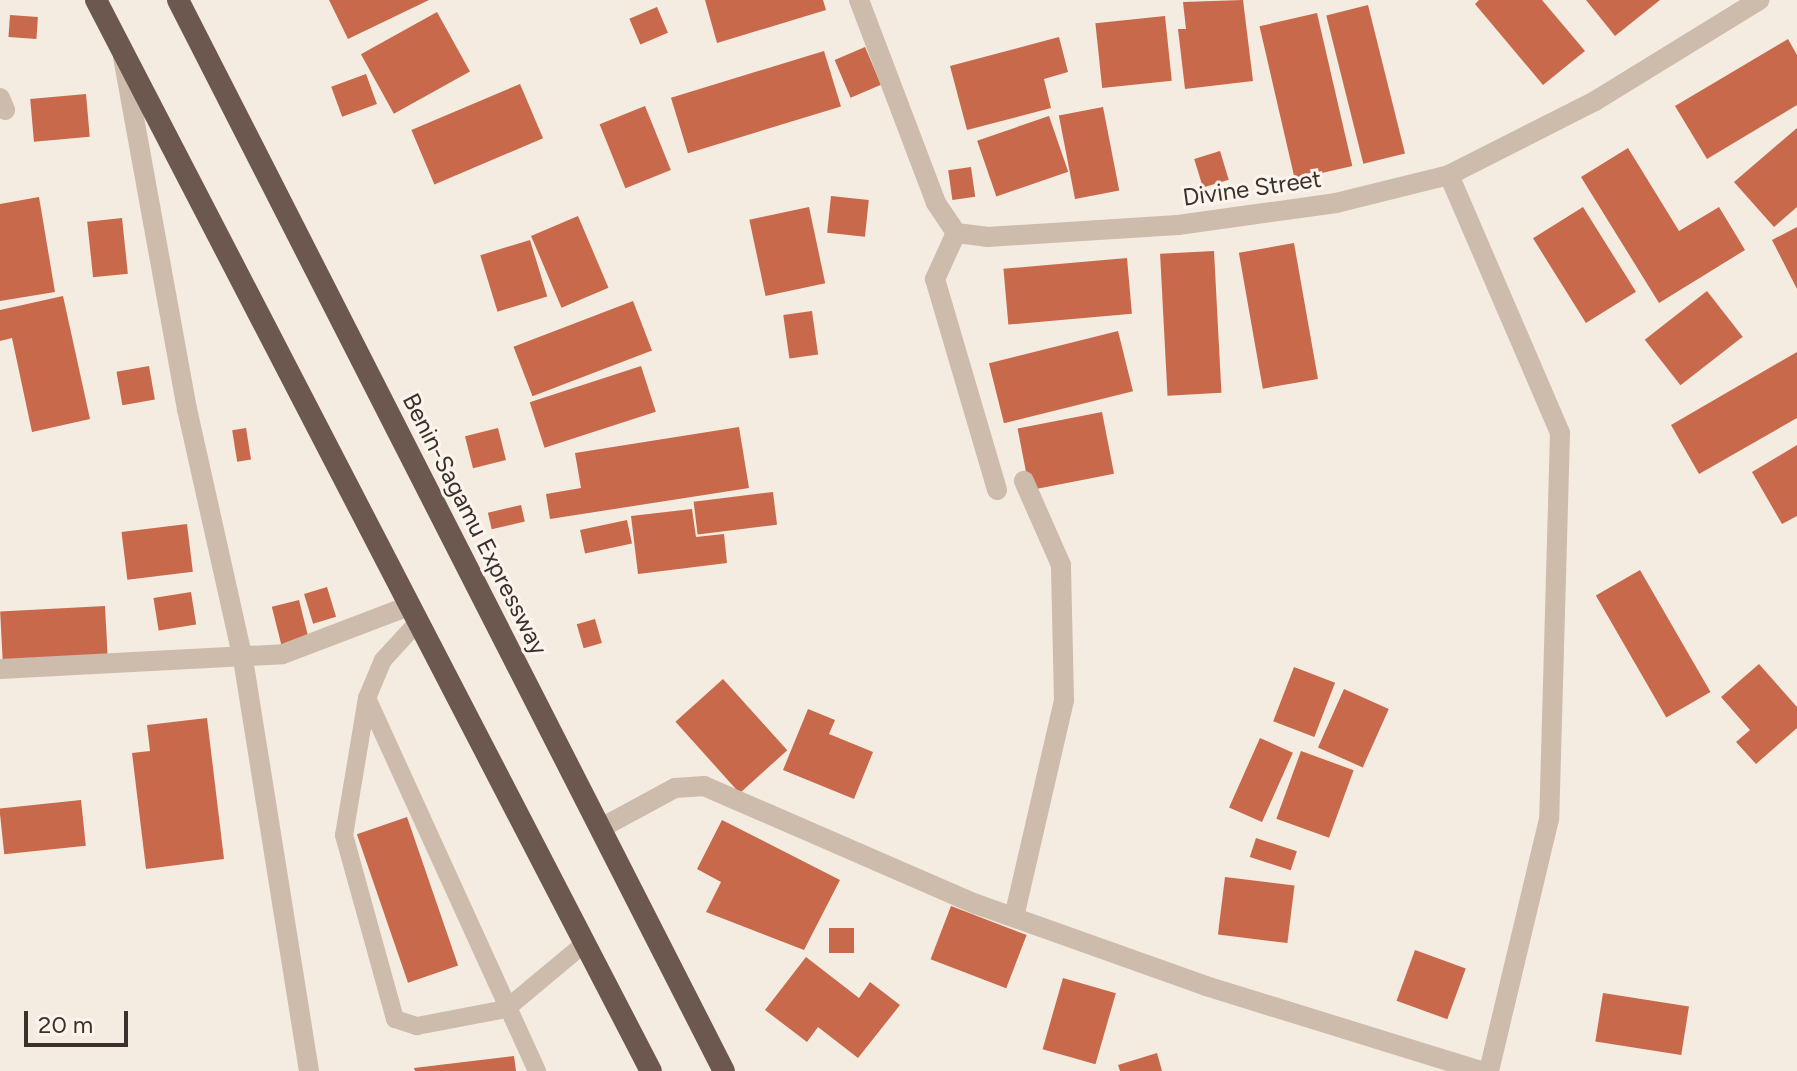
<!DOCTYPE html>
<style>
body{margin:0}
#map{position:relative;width:1797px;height:1071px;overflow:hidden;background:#f4ebe1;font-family:Figtree,sans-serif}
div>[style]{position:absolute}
.building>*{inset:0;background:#c8694b;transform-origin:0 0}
.service>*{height:18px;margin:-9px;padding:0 9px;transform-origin:9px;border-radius:9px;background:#cdbbac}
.minor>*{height:20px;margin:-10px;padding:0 10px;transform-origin:10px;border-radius:10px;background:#cdbbac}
.trunk>*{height:22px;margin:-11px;padding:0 11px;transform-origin:11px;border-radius:11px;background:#6c584f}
span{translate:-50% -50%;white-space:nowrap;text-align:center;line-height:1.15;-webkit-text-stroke:6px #fbf5ee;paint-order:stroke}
.street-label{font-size:24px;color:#3b302b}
.scale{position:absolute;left:24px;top:1011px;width:104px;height:36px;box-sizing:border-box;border:4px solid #3b302b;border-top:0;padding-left:10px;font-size:24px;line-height:28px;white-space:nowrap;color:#3b302b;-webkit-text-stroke:6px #fbf5ee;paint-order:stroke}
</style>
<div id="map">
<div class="building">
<div style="clip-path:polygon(329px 0,429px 0,348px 39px)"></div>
<div style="clip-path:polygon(705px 0,823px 0,826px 10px,717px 43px)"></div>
<div style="clip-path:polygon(1243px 0,1253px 81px,1185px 89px,1178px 29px,1186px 29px,1183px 2px)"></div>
<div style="clip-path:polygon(1479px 0,1542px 0,1585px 51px,1543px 85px,1475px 4px)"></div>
<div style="clip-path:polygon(1586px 0,1660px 0,1615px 36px)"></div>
<div style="left:1368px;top:5px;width:153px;height:43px;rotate:76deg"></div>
<div style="left:657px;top:7px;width:28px;height:30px;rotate:67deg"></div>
<div style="left:437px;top:12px;width:68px;height:87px;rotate:61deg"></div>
<div style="left:1317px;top:13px;width:157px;height:59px;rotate:77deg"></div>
<div style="left:10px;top:15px;width:28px;height:22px;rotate:4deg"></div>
<div style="left:1165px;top:16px;width:65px;height:70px;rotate:84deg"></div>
<div style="clip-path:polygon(1059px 37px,1068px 72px,1044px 79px,1051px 108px,967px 130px,950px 66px)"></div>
<div style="clip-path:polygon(1788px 39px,1797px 55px,1797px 105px,1707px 159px,1675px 106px)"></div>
<div style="left:865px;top:47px;width:41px;height:33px;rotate:67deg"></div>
<div style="left:824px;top:51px;width:58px;height:160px;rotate:73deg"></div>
<div style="left:366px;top:74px;width:32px;height:37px;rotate:70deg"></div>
<div style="left:520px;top:84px;width:59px;height:118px;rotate:67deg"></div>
<div style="left:86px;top:94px;width:43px;height:56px;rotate:85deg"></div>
<div style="left:645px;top:106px;width:69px;height:49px;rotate:68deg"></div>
<div style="left:1103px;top:107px;width:85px;height:45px;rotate:79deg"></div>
<div style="left:1049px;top:116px;width:59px;height:76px;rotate:71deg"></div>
<div style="clip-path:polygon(1797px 128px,1797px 207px,1774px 227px,1734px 182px)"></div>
<div style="clip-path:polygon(1628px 148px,1679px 231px,1719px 207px,1745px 250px,1659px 303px,1581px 177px)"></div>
<div style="left:1220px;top:151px;width:30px;height:27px;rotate:73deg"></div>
<div style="left:971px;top:167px;width:30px;height:23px;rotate:82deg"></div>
<div style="left:831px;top:196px;width:38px;height:37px;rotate:6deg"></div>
<div style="clip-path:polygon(39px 197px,55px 292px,0 301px,0 204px)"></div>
<div style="left:809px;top:207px;width:78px;height:61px;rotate:78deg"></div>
<div style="left:1583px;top:207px;width:100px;height:59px;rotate:58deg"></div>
<div style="left:578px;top:216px;width:78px;height:51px;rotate:67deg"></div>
<div style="left:122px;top:218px;width:56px;height:35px;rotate:84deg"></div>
<div style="clip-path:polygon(1797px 227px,1797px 289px,1772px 240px)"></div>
<div style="left:530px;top:240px;width:59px;height:52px;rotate:73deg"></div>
<div style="left:1294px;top:243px;width:138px;height:56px;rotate:80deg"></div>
<div style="left:1214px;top:251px;width:142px;height:54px;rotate:87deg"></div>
<div style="left:1127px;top:258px;width:56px;height:124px;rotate:85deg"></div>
<div style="left:1707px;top:291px;width:58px;height:79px;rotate:52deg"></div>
<div style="clip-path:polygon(63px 296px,90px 419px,32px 432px,12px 338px,0 341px,0 310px)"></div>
<div style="left:633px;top:301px;width:53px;height:128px;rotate:69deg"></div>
<div style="left:812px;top:311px;width:44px;height:29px;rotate:82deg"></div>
<div style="left:1118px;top:331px;width:62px;height:133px;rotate:76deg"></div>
<div style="clip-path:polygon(1797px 352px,1797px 418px,1699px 474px,1671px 425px)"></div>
<div style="left:149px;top:366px;width:34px;height:33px;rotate:80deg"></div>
<div style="left:641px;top:366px;width:48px;height:117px;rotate:72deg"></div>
<div style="left:1102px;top:412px;width:63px;height:86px;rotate:79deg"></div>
<div style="clip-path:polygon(739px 427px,749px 488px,550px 519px,546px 494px,581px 488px,575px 453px)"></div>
<div style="left:246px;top:428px;width:32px;height:14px;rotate:81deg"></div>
<div style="left:498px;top:428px;width:33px;height:34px;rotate:76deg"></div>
<div style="clip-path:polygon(1797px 445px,1797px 516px,1782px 524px,1752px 472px)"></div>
<div style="left:773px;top:492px;width:33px;height:80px;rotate:83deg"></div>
<div style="left:521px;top:505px;width:17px;height:34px;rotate:77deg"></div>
<div style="clip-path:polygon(692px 509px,696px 537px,724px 534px,727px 563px,638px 574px,631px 516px)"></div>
<div style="left:627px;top:520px;width:24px;height:48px;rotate:78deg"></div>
<div style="left:187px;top:524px;width:48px;height:66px;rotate:83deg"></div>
<div style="left:1640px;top:570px;width:141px;height:51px;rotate:60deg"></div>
<div style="left:327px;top:587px;width:31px;height:24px;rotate:73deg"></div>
<div style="left:191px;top:592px;width:33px;height:38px;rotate:81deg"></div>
<div style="left:299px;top:600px;width:49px;height:28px;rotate:76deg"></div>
<div style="left:105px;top:606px;width:59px;height:105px;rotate:87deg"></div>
<div style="left:595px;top:619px;width:25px;height:19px;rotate:74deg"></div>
<div style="clip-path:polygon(1759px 664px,1797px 707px,1797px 728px,1756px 764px,1736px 742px,1750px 730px,1721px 697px)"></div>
<div style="left:1294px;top:667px;width:44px;height:58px;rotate:21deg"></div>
<div style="left:723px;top:679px;width:96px;height:64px;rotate:48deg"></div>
<div style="left:1344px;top:689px;width:49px;height:64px;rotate:24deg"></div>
<div style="clip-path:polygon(808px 709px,835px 720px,829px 734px,873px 752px,854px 799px,783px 770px)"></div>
<div style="clip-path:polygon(207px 718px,224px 859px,146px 869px,132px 753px,150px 751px,147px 725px)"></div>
<div style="left:1260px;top:738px;width:36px;height:76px;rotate:24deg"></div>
<div style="left:1301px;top:751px;width:56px;height:72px;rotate:20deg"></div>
<div style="left:81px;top:800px;width:46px;height:82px;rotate:84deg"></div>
<div style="left:407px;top:817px;width:157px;height:53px;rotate:71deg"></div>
<div style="clip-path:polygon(722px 820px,840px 880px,804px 950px,706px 912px,721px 882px,697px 869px)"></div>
<div style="left:1256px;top:838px;width:43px;height:20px;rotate:18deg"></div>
<div style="left:1225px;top:877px;width:70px;height:58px;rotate:7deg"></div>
<div style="left:951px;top:906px;width:81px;height:57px;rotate:21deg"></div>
<div style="left:829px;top:928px;width:25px;height:25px"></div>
<div style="left:1415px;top:950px;width:54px;height:54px;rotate:20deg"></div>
<div style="clip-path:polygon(806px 957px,859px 998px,870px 982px,900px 1005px,858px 1058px,818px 1027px,807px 1042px,765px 1010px)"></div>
<div style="left:1063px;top:978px;width:55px;height:74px;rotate:16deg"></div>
<div style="left:1603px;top:993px;width:87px;height:49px;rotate:9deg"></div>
<div style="clip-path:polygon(1157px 1053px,1162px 1071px,1120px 1071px,1118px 1065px)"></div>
<div style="clip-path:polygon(514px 1056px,516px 1071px,415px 1071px,414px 1068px)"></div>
</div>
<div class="service">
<div style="left:417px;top:623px;width:50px;rotate:132.6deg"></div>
<div style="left:383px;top:660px;width:41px;rotate:112.8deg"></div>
<div style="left:367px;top:698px;width:410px;rotate:65.5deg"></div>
<div style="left:367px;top:698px;width:139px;rotate:99.5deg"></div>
<div style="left:344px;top:835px;width:191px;rotate:74.5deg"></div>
<div style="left:395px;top:1019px;width:23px;rotate:18deg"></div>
<div style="left:417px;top:1026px;width:91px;rotate:-10.8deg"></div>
<div style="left:506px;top:1009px;width:102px;rotate:-39.8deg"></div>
</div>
<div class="minor">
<div style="left:859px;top:0;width:217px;rotate:69.2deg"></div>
<div style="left:936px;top:203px;width:36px;rotate:56deg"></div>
<div style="left:956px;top:233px;width:31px;rotate:7deg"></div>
<div style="left:987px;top:237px;width:191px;rotate:-3.6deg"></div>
<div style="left:1178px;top:225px;width:160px;rotate:-7.9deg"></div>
<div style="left:1336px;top:203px;width:116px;rotate:-13.9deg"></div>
<div style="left:1449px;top:175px;width:164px;rotate:-26.9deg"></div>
<div style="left:1595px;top:101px;width:193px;rotate:-31.6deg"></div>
<div style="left:123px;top:57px;width:358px;rotate:79.7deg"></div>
<div style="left:187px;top:409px;width:256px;rotate:77.4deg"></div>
<div style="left:243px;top:659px;width:417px;rotate:80.9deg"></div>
<div style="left:0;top:98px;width:13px;rotate:67deg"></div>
<div style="left:1449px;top:175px;width:281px;rotate:66.7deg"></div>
<div style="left:1560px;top:433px;width:386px;rotate:91.6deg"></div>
<div style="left:1549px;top:819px;width:259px;rotate:103.4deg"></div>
<div style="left:956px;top:233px;width:51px;rotate:114.5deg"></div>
<div style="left:935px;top:279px;width:220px;rotate:73.6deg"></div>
<div style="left:0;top:669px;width:283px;rotate:-3deg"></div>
<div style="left:283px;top:654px;width:135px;rotate:-20.9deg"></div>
<div style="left:601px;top:828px;width:84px;rotate:-28.4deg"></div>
<div style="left:675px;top:788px;width:29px;rotate:-4deg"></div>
<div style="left:704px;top:786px;width:296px;rotate:23.5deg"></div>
<div style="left:976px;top:904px;width:244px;rotate:19.6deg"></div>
<div style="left:1206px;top:986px;width:287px;rotate:17.2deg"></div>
<div style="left:1014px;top:917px;width:223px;rotate:-77deg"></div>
<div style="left:1064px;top:700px;width:135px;rotate:-91.3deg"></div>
<div style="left:1061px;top:565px;width:92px;rotate:-113.8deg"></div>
</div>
<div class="trunk">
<div style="left:96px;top:0;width:1206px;rotate:62.61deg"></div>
<div style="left:178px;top:0;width:1202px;rotate:62.99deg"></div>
</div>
<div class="street-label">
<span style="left:1252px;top:188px;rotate:-8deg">Divine Street</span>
<span style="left:475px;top:524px;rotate:63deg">Benin-Sagamu Expressway</span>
</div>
<div class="scale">20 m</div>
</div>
